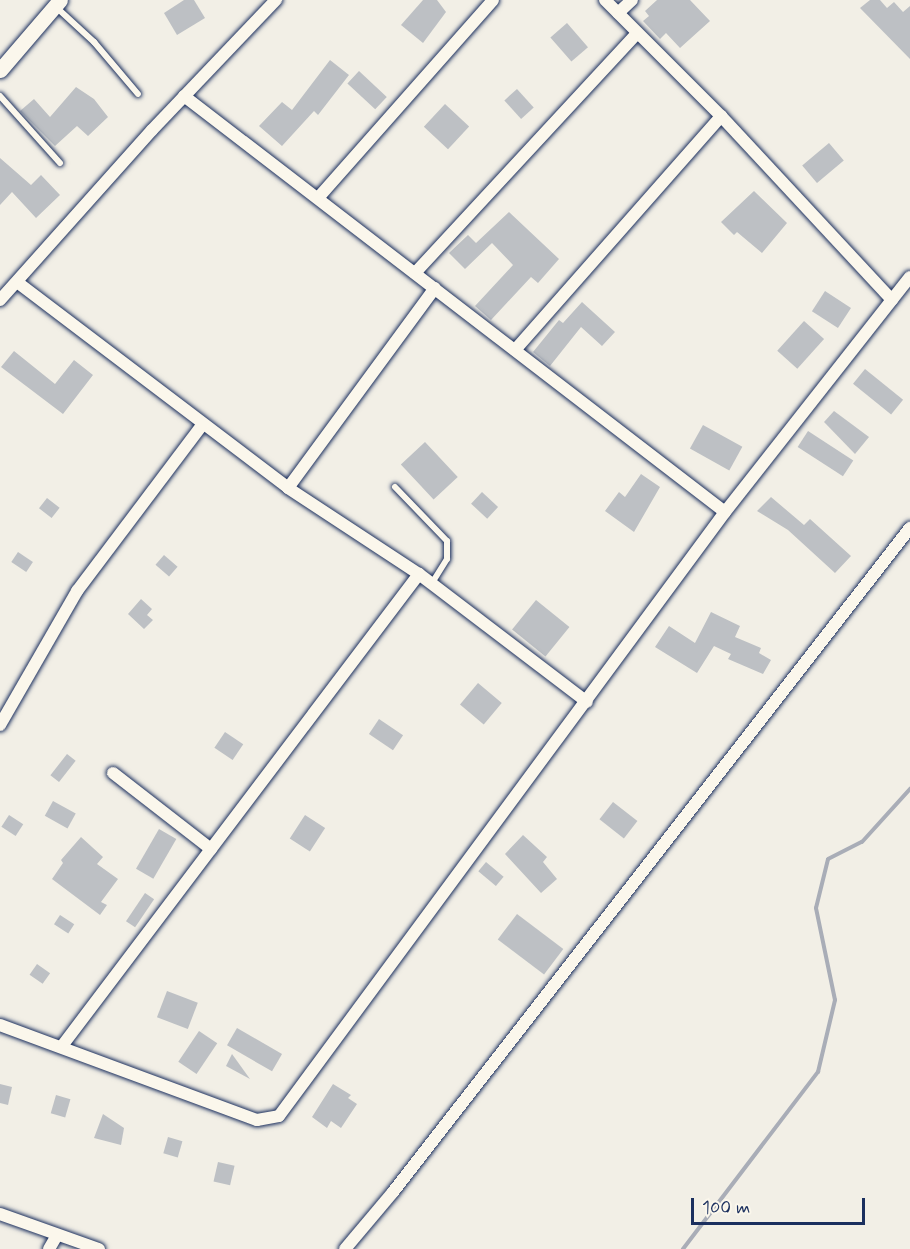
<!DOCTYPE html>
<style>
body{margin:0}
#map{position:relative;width:910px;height:1249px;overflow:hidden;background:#f2efe6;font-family:Mynerve,sans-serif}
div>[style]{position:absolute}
.stream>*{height:4px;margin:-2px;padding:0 2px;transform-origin:2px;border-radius:2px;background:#a9adb7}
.building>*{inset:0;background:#bdc0c4;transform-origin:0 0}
.roads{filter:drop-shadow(0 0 2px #1b2f5e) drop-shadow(0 0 2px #1b2f5e)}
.service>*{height:6px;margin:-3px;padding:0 3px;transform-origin:3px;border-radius:3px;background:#fbf7ec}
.minor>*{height:12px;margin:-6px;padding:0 6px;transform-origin:6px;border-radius:6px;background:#fbf7ec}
.tertiary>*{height:15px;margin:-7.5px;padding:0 7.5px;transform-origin:7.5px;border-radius:7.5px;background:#fbf7ec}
span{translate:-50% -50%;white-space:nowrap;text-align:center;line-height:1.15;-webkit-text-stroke:4.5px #fbf7ec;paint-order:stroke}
.scale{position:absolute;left:691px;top:1198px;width:174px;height:27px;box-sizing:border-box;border:3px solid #1b2f5e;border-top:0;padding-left:8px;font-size:18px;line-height:21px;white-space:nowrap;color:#1b2f5e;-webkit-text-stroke:4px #fbf7ec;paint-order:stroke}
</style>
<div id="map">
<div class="stream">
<div style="left:683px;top:1249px;width:223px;rotate:-52.7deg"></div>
<div style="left:818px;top:1072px;width:74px;rotate:-76.7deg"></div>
<div style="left:835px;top:1000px;width:94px;rotate:-101.7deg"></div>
<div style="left:816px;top:908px;width:50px;rotate:-76.2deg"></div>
<div style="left:828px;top:859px;width:38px;rotate:-27deg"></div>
<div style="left:862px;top:842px;width:72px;rotate:-47.8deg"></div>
</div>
<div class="building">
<div style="clip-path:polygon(184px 0,194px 0,205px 18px,177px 35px,164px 13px)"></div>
<div style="clip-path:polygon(423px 0,437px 0,446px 12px,423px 43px,401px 25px)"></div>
<div style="clip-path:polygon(657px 0,690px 0,710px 21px,680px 48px,666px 33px,660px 39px,643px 21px,649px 16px,645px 11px)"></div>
<div style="clip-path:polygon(870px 0,880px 0,887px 8px,894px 2px,903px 12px,910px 6px,910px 59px,860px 8px)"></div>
<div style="left:567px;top:23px;width:32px;height:22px;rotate:49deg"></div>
<div style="clip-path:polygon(330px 60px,349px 75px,318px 115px,314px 111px,282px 146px,259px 126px,282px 102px,292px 110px)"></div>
<div style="left:359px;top:71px;width:38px;height:17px;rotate:43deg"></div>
<div style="clip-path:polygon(76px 87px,94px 99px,108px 117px,88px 136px,77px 126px,55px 146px,20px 111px,34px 99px,50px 117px)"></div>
<div style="left:517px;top:89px;width:25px;height:17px;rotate:48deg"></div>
<div style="left:445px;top:104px;width:33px;height:31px;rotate:43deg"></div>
<div style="left:829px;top:143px;width:23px;height:35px;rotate:50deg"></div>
<div style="clip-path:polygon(0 158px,31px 185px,41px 175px,60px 195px,36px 218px,12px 192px,0 205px)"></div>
<div style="clip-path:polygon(754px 191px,787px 223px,762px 253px,737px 232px,734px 235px,721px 222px)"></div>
<div style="clip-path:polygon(509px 212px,559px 259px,538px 283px,531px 277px,491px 320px,475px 306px,513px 265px,492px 243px,465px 269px,449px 253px,468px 235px,476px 243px)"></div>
<div style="left:825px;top:291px;width:31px;height:24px;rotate:33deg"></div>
<div style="clip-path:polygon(582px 302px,615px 332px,602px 346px,581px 327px,550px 366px,533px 352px,559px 320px,563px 323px)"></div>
<div style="left:804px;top:321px;width:27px;height:40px;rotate:42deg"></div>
<div style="clip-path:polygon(14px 351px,55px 384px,74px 360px,93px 375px,63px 414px,1px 367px)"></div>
<div style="left:865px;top:369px;width:49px;height:19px;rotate:39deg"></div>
<div style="clip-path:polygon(834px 411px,869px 437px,855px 454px,824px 422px)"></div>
<div style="left:703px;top:425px;width:45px;height:27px;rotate:29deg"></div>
<div style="left:808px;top:431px;width:54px;height:19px;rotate:33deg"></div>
<div style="left:425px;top:442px;width:48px;height:33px;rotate:47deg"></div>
<div style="clip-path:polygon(641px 474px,660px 487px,634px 532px,605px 511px,619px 492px,625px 497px)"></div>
<div style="left:482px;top:492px;width:22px;height:16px;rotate:43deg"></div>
<div style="clip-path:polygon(771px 497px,804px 525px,810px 519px,851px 556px,835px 573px,788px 530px,757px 511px)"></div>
<div style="left:47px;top:498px;width:16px;height:13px;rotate:38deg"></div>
<div style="left:18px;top:552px;width:18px;height:12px;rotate:34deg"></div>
<div style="left:164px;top:555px;width:18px;height:13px;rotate:41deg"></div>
<div style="clip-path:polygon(141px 599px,152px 609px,147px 615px,153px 620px,144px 629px,128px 614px)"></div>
<div style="left:536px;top:600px;width:43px;height:38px;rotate:39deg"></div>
<div style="clip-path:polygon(711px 612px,740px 626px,735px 637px,761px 648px,759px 653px,771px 660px,763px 674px,728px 659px,731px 654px,714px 646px,697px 673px,655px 647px,669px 626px,695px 643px)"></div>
<div style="left:478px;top:683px;width:31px;height:28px;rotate:40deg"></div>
<div style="left:379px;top:719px;width:29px;height:18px;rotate:34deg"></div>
<div style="left:225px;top:732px;width:22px;height:19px;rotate:34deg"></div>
<div style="left:67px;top:754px;width:11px;height:27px;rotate:38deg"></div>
<div style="left:53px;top:801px;width:26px;height:17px;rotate:29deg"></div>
<div style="left:613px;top:802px;width:31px;height:22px;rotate:38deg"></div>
<div style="left:9px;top:815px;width:17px;height:14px;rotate:33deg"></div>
<div style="left:305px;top:815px;width:24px;height:28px;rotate:33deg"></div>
<div style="left:159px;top:829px;width:20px;height:46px;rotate:30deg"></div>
<div style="clip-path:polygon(523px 835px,547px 857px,543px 862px,557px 879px,541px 893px,505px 854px)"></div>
<div style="clip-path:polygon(81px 837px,103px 857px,97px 864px,118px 879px,101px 902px,107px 905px,100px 915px,52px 879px,63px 863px,61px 860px)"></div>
<div style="left:486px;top:862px;width:23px;height:12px;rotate:40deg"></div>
<div style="left:145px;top:893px;width:11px;height:34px;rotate:34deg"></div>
<div style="left:517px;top:914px;width:58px;height:32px;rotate:37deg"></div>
<div style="left:60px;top:915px;width:17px;height:11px;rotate:33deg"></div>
<div style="left:37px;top:964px;width:16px;height:13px;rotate:35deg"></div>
<div style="left:167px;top:991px;width:33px;height:28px;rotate:21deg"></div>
<div style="left:237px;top:1028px;width:52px;height:20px;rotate:30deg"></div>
<div style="left:199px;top:1031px;width:22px;height:37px;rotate:34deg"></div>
<div style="clip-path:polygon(232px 1054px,250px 1079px,226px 1066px)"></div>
<div style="clip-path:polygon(0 1084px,12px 1087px,8px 1105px,0 1103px)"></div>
<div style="clip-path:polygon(333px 1084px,351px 1095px,348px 1098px,357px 1104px,341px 1128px,331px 1121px,327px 1128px,312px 1117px)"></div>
<div style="left:56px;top:1095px;width:15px;height:19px;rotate:16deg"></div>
<div style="clip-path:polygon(103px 1114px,124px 1128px,121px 1145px,94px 1138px)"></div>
<div style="left:168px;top:1137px;width:15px;height:17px;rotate:16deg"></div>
<div style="left:218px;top:1162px;width:17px;height:20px;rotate:13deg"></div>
</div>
<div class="roads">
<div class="service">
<div style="left:56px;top:7px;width:52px;rotate:42.6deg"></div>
<div style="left:94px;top:42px;width:68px;rotate:49.8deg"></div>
<div style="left:0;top:96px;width:90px;rotate:48.2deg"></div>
<div style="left:395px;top:487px;width:75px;rotate:46.1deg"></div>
<div style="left:447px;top:541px;width:18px;rotate:90deg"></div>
<div style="left:447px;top:559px;width:28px;rotate:122deg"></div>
</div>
<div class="minor">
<div style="left:605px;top:0;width:164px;rotate:45deg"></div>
<div style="left:721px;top:116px;width:251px;rotate:47.1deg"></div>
<div style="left:618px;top:13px;width:19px;rotate:-43deg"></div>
<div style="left:184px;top:96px;width:682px;rotate:37.56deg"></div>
<div style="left:318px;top:198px;width:264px;rotate:-48.5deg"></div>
<div style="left:415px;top:273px;width:327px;rotate:-47.2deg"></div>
<div style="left:17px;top:282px;width:340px;rotate:37.2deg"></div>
<div style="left:288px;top:488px;width:248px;rotate:-53.7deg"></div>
<div style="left:0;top:300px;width:228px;rotate:-48.2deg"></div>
<div style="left:152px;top:130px;width:180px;rotate:-46.4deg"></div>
<div style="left:515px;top:350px;width:312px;rotate:-48.6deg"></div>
<div style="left:288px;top:488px;width:157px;rotate:33.3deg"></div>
<div style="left:419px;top:574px;width:211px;rotate:37.3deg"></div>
<div style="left:0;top:725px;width:155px;rotate:-60.1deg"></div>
<div style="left:77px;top:591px;width:209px;rotate:-53deg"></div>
<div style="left:113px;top:773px;width:124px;rotate:37.8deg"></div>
<div style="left:0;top:1025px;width:274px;rotate:20.3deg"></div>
<div style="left:257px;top:1120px;width:22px;rotate:-10deg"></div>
<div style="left:279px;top:1116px;width:751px;rotate:-53.56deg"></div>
<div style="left:725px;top:512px;width:299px;rotate:-51.8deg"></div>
<div style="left:62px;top:1046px;width:592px;rotate:-52.9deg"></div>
<div style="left:0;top:1214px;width:105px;rotate:19.5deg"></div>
<div style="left:49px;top:1249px;width:16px;rotate:-60deg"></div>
<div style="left:345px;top:1249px;width:75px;rotate:-49.9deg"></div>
<div style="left:393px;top:1192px;width:842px;rotate:-52.1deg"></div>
</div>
<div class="tertiary">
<div style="left:0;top:70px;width:92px;rotate:-49.4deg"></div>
</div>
</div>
<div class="scale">100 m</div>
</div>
